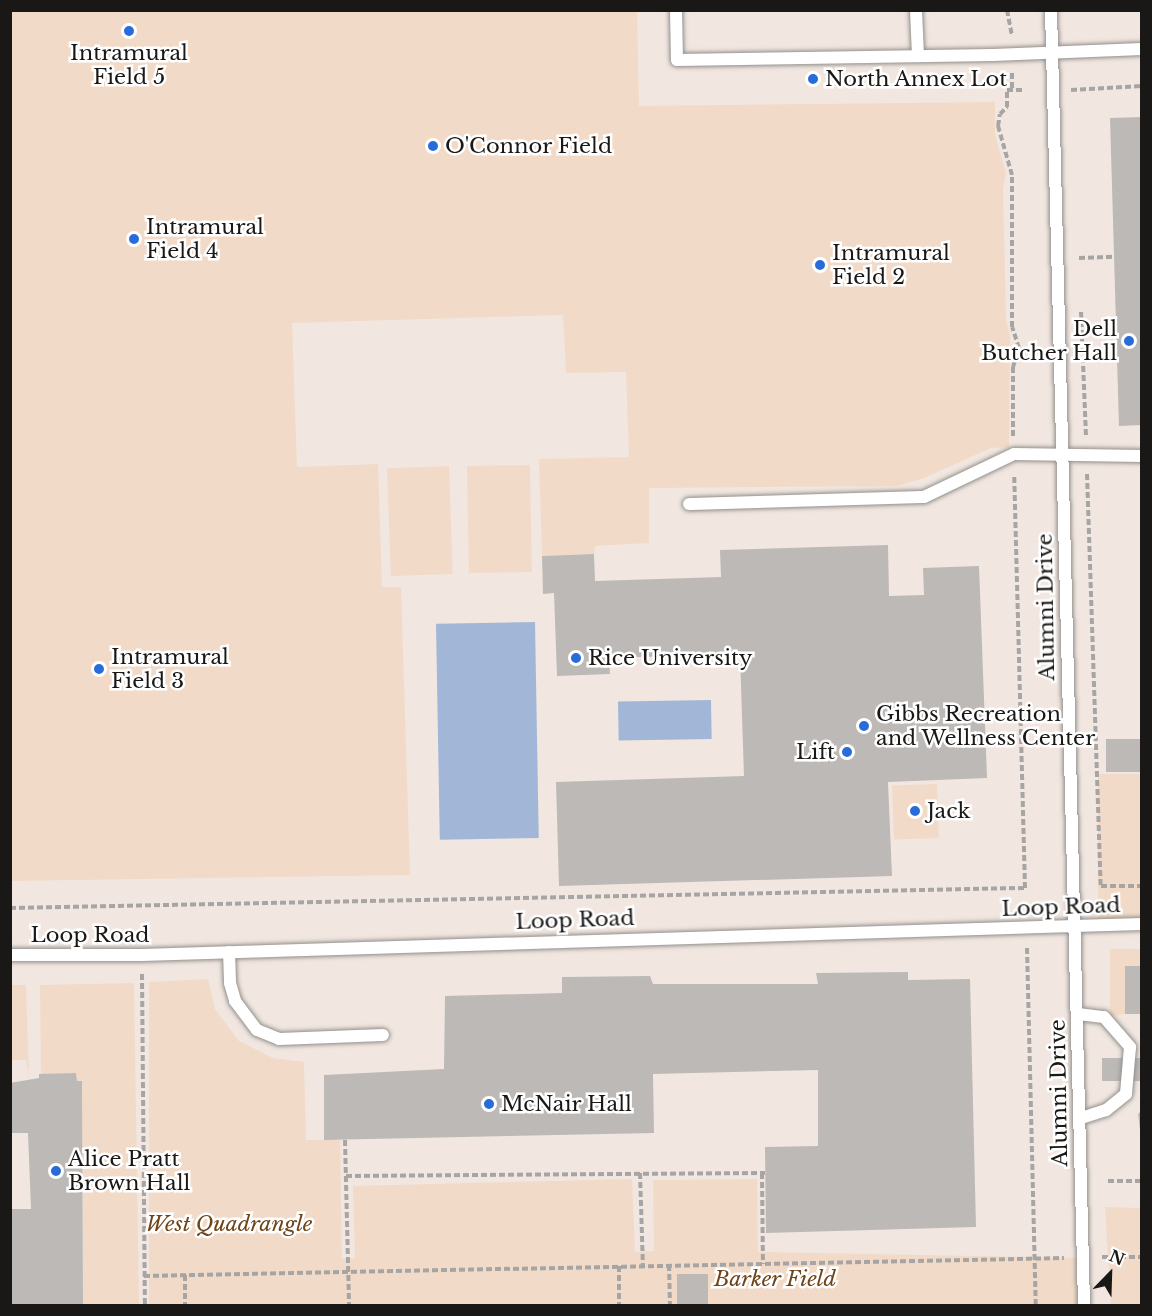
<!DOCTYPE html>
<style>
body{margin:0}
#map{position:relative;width:1152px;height:1316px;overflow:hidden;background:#f8f5f3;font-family:"Libre Baskerville",serif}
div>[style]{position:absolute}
.built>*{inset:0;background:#f1e7e0;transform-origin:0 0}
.green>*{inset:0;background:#f1dbc8;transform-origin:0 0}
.water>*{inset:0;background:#a2b7d8;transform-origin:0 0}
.building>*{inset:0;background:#bcb9b7;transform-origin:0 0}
.path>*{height:4px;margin-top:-2px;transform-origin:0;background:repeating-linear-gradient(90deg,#a7a5a4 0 6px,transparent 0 9px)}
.roads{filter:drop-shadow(0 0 2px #93908e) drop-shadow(0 0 2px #93908e)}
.service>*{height:12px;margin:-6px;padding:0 6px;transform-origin:6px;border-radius:6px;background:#fff}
.dots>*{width:16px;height:16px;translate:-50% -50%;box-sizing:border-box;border:3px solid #fff;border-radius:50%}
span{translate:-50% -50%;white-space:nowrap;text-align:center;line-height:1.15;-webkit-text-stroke:5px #fff;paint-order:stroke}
.poi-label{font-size:21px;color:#191817}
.left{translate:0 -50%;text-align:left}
.right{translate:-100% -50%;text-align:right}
.street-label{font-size:21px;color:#191817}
.park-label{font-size:21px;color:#704419;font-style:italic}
.frame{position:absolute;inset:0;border:12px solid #191817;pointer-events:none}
.north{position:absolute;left:1080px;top:1244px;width:60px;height:60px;-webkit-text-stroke:4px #fff;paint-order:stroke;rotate:23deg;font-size:16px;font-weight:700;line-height:24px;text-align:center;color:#191817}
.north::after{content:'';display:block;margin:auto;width:21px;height:27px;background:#191817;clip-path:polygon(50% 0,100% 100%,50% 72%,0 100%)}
</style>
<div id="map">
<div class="built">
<div style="left:11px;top:11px;width:1130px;height:1294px"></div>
</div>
<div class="green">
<div style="clip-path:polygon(10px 11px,637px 11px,639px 106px,995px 102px,995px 135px,1006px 173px,1003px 189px,1006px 320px,1010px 335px,1009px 447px,991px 448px,924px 478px,897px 486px,649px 488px,649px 543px,595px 546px,594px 554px,542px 556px,539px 459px,629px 457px,626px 372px,566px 373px,563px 315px,292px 323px,297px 467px,378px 464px,382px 587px,401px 587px,410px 875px,11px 881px)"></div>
<div style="left:530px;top:465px;width:107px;height:63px;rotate:89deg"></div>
<div style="left:449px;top:466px;width:108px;height:62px;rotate:88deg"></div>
<div style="left:1141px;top:774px;width:150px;height:43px;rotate:90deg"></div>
<div style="left:937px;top:784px;width:54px;height:45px;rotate:88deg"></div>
<div style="clip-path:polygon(1110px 949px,1141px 949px,1141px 966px,1125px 967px,1127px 1014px,1110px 1016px)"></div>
<div style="clip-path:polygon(208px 979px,215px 1009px,239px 1041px,273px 1058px,304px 1062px,306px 1140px,340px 1140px,342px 1259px,355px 1258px,353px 1186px,632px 1179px,635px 1252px,654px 1251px,653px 1180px,757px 1179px,758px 1252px,1082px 1258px,1084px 1305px,149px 1305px,149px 982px)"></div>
<div style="clip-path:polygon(134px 983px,139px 1305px,83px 1305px,82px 1081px,77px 1081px,76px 1073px,41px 1075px,40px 985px)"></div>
<div style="clip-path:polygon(11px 985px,26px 985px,29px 1078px,26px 1060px,11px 1060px)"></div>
<div style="clip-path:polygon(1105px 1207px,1141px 1208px,1141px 1305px,1111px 1305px)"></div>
</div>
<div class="water">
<div style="left:535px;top:622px;width:216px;height:99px;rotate:89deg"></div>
<div style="left:711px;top:700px;width:39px;height:93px;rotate:89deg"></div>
</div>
<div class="building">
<div style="clip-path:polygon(1142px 117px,1142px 425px,1119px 426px,1110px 118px)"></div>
<div style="clip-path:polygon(888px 545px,889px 596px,924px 595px,923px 568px,979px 566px,987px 778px,888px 782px,892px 876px,559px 886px,556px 782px,744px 776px,740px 654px,609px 658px,610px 674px,557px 676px,554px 593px,543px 594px,542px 556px,594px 554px,595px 581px,721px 577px,720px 550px)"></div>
<div style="left:1142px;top:739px;width:33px;height:36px;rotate:90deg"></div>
<div style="left:1142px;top:966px;width:48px;height:17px;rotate:90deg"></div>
<div style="clip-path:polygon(908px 972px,908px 980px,970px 979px,976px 1227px,766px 1233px,765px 1147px,818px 1146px,818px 1070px,653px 1074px,654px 1133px,324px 1140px,324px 1075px,444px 1069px,445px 996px,562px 993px,562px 977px,650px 976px,653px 984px,818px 984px,816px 973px)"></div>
<div style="left:1142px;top:1058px;width:23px;height:40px;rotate:90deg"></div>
<div style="clip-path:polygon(76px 1073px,77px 1081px,82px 1081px,83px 1306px,10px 1306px,10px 1209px,31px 1209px,28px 1133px,10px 1133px,10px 1083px,39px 1078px,39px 1074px)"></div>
<div style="clip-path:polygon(1142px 1110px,1142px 1146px,1138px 1114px)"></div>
<div style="left:677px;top:1274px;width:31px;height:32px"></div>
</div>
<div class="path">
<div style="left:1007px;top:10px;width:25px;rotate:79deg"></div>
<div style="left:1012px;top:73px;width:17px;rotate:90deg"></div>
<div style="left:1071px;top:90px;width:71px;rotate:-3.2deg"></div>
<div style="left:1079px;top:258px;width:35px;rotate:-2deg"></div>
<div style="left:1081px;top:312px;width:125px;rotate:87.7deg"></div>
<div style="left:1013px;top:436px;width:69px;rotate:-90deg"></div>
<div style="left:1013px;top:367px;width:20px;rotate:-72deg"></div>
<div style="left:1019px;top:348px;width:22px;rotate:-108deg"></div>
<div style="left:1012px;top:327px;width:152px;rotate:-90deg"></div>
<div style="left:1012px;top:175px;width:51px;rotate:-105.9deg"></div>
<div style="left:998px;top:126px;width:12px;rotate:-81deg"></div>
<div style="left:1000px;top:114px;width:10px;rotate:-45deg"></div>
<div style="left:1007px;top:107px;width:17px;rotate:-90deg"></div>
<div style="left:1007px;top:90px;width:18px"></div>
<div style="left:1087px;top:474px;width:412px;rotate:88.1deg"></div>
<div style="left:1101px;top:886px;width:41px"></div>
<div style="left:10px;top:908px;width:1015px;rotate:-1.13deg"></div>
<div style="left:1025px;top:888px;width:412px;rotate:-91.5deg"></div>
<div style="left:1027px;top:948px;width:358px;rotate:88.6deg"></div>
<div style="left:142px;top:974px;width:332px;rotate:89.5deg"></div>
<div style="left:345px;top:1140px;width:166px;rotate:88.6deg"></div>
<div style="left:640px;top:1173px;width:93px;rotate:88.2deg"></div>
<div style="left:762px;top:1173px;width:91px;rotate:89.4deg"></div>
<div style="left:346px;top:1176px;width:419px;rotate:-0.4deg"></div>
<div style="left:1108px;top:1181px;width:34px"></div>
<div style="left:1102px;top:1257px;width:40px"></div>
<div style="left:669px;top:1265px;width:41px;rotate:88.6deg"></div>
<div style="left:619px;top:1266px;width:40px;rotate:90deg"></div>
<div style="left:185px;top:1275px;width:31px;rotate:90deg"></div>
<div style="left:144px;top:1276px;width:920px;rotate:-1.12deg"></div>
</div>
<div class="roads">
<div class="service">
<div style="left:676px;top:10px;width:50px;rotate:88.9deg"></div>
<div style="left:677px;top:60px;width:316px;rotate:-0.9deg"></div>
<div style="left:993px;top:55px;width:149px;rotate:-2.3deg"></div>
<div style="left:916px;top:10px;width:45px;rotate:87.5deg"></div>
<div style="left:1051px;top:10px;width:1296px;rotate:88.54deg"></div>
<div style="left:689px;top:504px;width:235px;rotate:-1.7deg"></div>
<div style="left:924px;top:497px;width:100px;rotate:-25.5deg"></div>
<div style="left:1014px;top:454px;width:128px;rotate:0.9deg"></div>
<div style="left:229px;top:952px;width:31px;rotate:88deg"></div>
<div style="left:230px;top:983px;width:19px;rotate:74deg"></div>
<div style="left:235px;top:1001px;width:36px;rotate:53deg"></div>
<div style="left:257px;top:1030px;width:24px;rotate:22deg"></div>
<div style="left:279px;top:1039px;width:104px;rotate:-2.2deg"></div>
<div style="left:10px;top:955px;width:132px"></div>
<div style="left:142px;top:955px;width:1000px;rotate:-1.78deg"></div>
<div style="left:1078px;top:1014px;width:26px;rotate:7deg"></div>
<div style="left:1104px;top:1017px;width:40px;rotate:49deg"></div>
<div style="left:1130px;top:1047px;width:47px;rotate:94.9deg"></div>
<div style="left:1126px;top:1094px;width:26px;rotate:141deg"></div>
<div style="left:1106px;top:1110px;width:28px;rotate:162deg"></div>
</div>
</div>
<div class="dots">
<div style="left:129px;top:31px;background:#286cd9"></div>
<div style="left:813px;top:79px;background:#286cd9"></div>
<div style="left:433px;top:146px;background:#286cd9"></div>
<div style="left:134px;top:239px;background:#286cd9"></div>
<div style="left:820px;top:265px;background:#286cd9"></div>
<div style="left:1129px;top:341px;background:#286cd9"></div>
<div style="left:576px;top:658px;background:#286cd9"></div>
<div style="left:99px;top:669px;background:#286cd9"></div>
<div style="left:864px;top:726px;background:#286cd9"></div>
<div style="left:847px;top:752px;background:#286cd9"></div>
<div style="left:915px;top:811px;background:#286cd9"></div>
<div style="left:489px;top:1104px;background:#286cd9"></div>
<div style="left:56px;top:1171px;background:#286cd9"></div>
</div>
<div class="poi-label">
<span style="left:129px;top:65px">Intramural<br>Field 5</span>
<span class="left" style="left:825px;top:79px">North Annex Lot</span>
<span class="left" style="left:445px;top:146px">O'Connor Field</span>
<span class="left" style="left:146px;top:239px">Intramural<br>Field 4</span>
<span class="left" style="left:832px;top:265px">Intramural<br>Field 2</span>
<span class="right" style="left:1117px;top:341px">Dell<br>Butcher Hall</span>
<span class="left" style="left:111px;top:669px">Intramural<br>Field 3</span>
<span class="left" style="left:588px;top:658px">Rice University</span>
<span class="left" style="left:876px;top:726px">Gibbs Recreation<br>and Wellness Center</span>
<span class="right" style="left:835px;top:752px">Lift</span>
<span class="left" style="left:927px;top:811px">Jack</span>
<span class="left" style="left:501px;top:1104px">McNair Hall</span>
<span class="left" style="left:68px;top:1171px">Alice Pratt<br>Brown Hall</span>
</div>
<div class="street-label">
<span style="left:1046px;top:607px;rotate:-91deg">Alumni Drive</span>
<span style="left:1061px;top:907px;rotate:-2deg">Loop Road</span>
<span style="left:575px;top:920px;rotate:-2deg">Loop Road</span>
<span style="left:90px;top:935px">Loop Road</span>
<span style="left:1059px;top:1093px;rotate:-91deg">Alumni Drive</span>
</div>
<div class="park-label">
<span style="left:229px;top:1224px">West Quadrangle</span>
<span style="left:775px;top:1279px">Barker Field</span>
</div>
<div class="frame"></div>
<div class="north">N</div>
</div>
